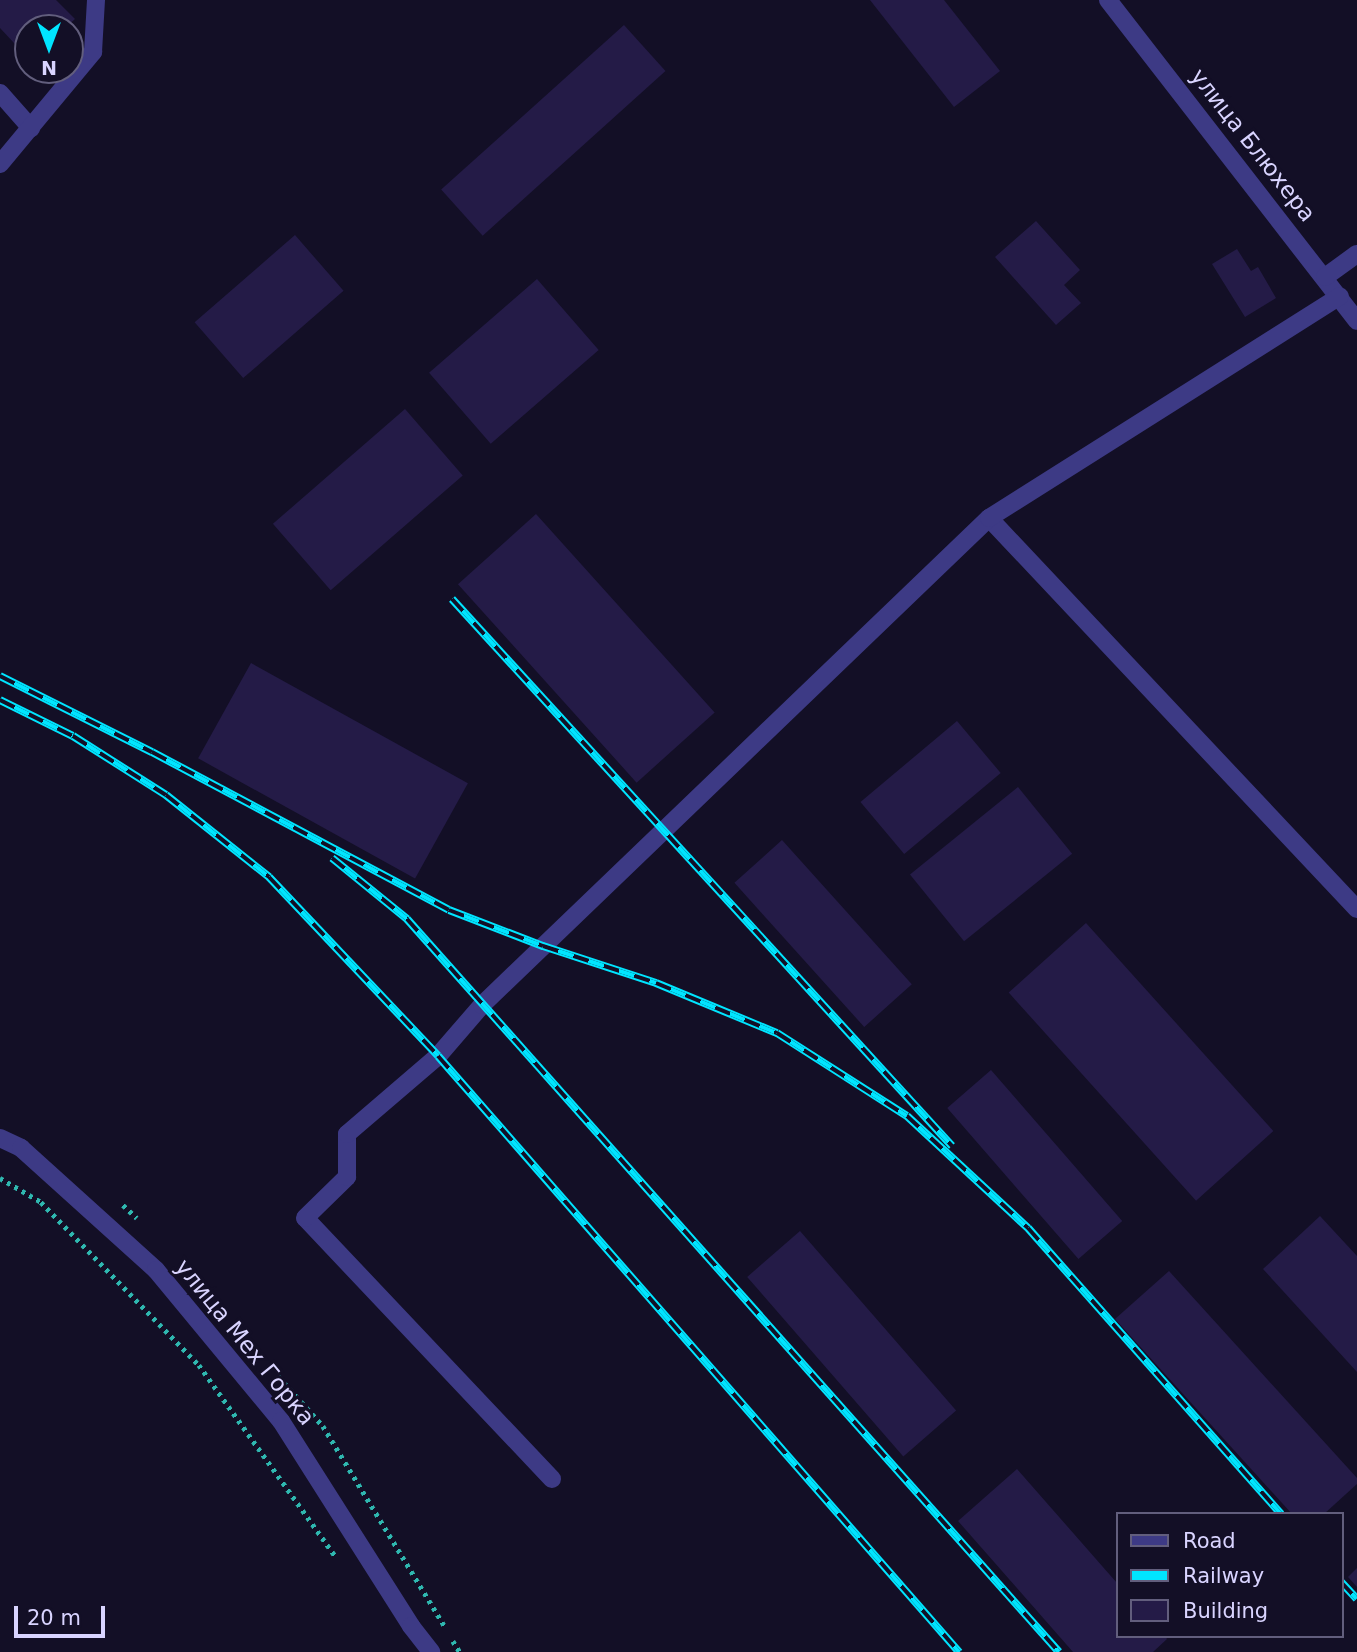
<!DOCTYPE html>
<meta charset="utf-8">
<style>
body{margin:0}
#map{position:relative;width:1357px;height:1652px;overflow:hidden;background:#130f26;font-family:"DejaVu Sans",sans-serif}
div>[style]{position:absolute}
.building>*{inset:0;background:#241b47;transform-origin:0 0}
.path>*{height:4.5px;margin-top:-2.25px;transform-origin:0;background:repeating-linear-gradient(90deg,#2fb8b0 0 3.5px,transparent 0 8.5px)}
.minor>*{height:18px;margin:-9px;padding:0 9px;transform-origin:9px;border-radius:9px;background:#3d3a85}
.rail>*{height:8px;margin-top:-4px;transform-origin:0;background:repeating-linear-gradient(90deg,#130f26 0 16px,#00e5ff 0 32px);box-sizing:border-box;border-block:2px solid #00e5ff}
span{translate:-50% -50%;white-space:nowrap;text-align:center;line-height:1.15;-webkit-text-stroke:6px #130f26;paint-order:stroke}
.street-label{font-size:23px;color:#d9d4ff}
.legend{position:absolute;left:1116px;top:1512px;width:228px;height:126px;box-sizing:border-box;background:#130f26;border:2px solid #625e7d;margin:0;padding:9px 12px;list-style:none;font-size:21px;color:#d9d4ff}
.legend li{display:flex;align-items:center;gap:14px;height:35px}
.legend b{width:35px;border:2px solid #625e7d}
.north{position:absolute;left:14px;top:14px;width:70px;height:70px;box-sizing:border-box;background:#130f26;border:2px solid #625e7d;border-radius:50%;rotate:180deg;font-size:19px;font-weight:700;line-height:28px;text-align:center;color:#d9d4ff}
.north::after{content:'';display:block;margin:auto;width:24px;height:32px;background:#00e5ff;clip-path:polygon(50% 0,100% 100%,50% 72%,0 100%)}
.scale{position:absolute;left:14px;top:1606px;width:91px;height:32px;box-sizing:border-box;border:4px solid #d9d4ff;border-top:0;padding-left:9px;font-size:21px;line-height:24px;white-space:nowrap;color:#d9d4ff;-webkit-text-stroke:5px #130f26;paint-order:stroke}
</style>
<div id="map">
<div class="building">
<div style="clip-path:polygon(0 0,56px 0,75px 19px,65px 28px,28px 28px,28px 58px,0 28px)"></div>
<div style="clip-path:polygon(870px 0,944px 0,1000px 71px,954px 107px)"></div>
<div style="left:624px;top:25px;width:62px;height:246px;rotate:48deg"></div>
<div style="clip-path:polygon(1036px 221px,1080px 270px,1064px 285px,1081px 303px,1056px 325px,995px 257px)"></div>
<div style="left:295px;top:235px;width:74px;height:133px;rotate:49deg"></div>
<div style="clip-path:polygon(1237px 249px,1251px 271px,1258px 267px,1276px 298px,1245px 317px,1212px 264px)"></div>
<div style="left:537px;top:279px;width:94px;height:143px;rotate:49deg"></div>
<div style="left:405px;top:409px;width:88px;height:175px;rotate:49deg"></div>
<div style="left:536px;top:514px;width:267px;height:105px;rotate:48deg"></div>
<div style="left:251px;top:663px;width:248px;height:109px;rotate:29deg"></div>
<div style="left:957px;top:721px;width:68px;height:126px;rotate:50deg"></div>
<div style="left:1018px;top:787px;width:86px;height:139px;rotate:51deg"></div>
<div style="left:782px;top:840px;width:194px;height:64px;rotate:48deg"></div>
<div style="left:1086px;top:923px;width:280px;height:104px;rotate:48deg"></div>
<div style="left:991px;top:1070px;width:200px;height:58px;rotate:49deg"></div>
<div style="clip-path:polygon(1320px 1216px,1357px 1256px,1357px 1372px,1263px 1269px)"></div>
<div style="left:800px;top:1231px;width:238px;height:70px;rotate:49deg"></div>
<div style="clip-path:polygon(1169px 1271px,1357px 1478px,1357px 1484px,1324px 1514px,1292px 1514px,1115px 1319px)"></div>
<div style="clip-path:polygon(1017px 1469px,1117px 1583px,1117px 1636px,1165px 1636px,1167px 1639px,1153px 1652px,1073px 1652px,958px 1521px)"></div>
<div style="clip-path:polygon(1357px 1568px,1357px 1587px,1348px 1577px)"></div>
</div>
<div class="path">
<div style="left:0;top:1178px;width:48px;rotate:30.3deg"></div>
<div style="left:41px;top:1202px;width:227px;rotate:45.9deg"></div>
<div style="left:199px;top:1365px;width:236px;rotate:54.5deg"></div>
<div style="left:123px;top:1205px;width:19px;rotate:43deg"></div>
<div style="left:278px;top:1376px;width:67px;rotate:48deg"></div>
<div style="left:323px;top:1426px;width:235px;rotate:58.7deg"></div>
<div style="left:453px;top:1641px;width:13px;rotate:58deg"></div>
</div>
<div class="minor">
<div style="left:1108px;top:0;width:406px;rotate:52.2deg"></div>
<div style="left:0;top:93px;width:47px;rotate:48.5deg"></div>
<div style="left:0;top:164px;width:146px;rotate:-50.3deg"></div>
<div style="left:93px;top:52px;width:52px;rotate:-86.7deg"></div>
<div style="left:1325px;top:277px;width:39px;rotate:-36deg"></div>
<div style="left:989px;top:518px;width:537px;rotate:46.74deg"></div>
<div style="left:0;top:1138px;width:23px;rotate:25deg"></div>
<div style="left:21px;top:1148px;width:182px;rotate:42.1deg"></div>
<div style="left:156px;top:1270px;width:196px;rotate:50.4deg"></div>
<div style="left:281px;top:1421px;width:243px;rotate:57.6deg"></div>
<div style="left:411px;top:1626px;width:33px;rotate:52deg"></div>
<div style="left:552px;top:1479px;width:359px;rotate:-133.4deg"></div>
<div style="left:305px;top:1218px;width:59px;rotate:-44.3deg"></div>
<div style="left:347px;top:1177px;width:43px;rotate:-90deg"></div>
<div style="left:347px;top:1134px;width:120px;rotate:-40.6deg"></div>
<div style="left:438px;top:1056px;width:67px;rotate:-49.2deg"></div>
<div style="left:482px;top:1005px;width:703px;rotate:-43.85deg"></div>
<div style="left:989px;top:518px;width:415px;rotate:-32.3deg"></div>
</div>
<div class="rail">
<div style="left:452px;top:599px;width:741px;rotate:47.57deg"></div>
<div style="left:0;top:676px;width:170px;rotate:26.6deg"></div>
<div style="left:152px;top:752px;width:336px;rotate:28deg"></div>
<div style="left:449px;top:910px;width:101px;rotate:21deg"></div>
<div style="left:543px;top:946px;width:119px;rotate:18.1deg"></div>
<div style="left:656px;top:983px;width:131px;rotate:22.5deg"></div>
<div style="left:777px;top:1033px;width:154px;rotate:32.6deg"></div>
<div style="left:907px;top:1116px;width:165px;rotate:42.8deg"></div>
<div style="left:1028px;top:1228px;width:382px;rotate:48.5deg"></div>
<div style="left:0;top:700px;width:81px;rotate:26.3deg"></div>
<div style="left:73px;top:736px;width:110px;rotate:32.4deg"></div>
<div style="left:166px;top:795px;width:132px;rotate:38.5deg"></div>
<div style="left:269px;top:877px;width:246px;rotate:46.6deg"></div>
<div style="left:438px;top:1056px;width:792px;rotate:48.84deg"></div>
<div style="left:332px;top:858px;width:97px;rotate:39.1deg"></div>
<div style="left:407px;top:919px;width:981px;rotate:48.35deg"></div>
<div style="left:1341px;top:1582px;width:23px;rotate:47deg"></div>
</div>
<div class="street-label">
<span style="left:1253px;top:145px;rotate:52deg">улица Блюхера</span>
<span style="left:245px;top:1342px;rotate:51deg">улица Мех Горка</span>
</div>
<ul class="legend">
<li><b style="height:9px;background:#3d3a85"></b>Road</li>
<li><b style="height:9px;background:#00e5ff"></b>Railway</li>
<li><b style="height:19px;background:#241b47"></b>Building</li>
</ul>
<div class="north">N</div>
<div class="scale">20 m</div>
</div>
